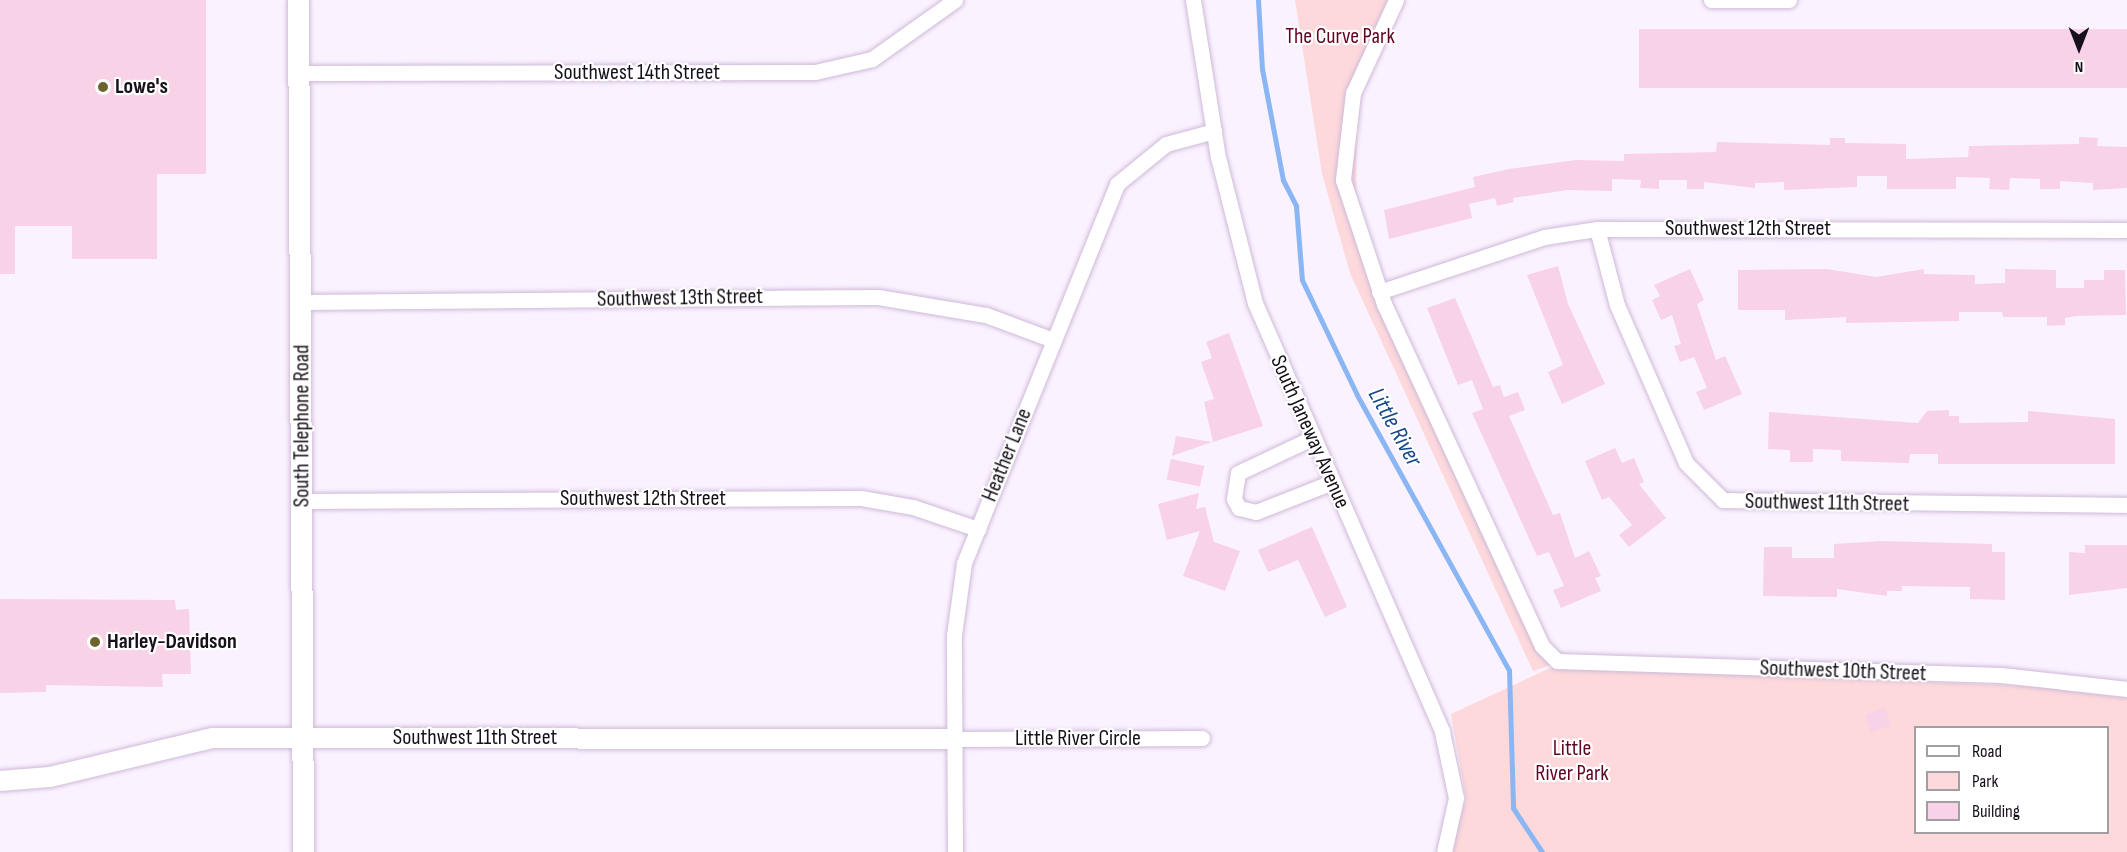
<!DOCTYPE html>
<style>
body{margin:0}
#map{position:relative;width:2127px;height:852px;overflow:hidden;background:#fbf2ff;font-family:"Sofia Sans Condensed",sans-serif}
div>[style]{position:absolute}
.green>*{inset:0;background:#fdd9dc}
.stream>*{height:5px;margin:-2.5px;padding:0 2.5px;transform-origin:2.5px;border-radius:2.5px;background:#8ab6f3}
.building>*{inset:0;background:#f8d2e7;transform-origin:0 0}
.roads{filter:drop-shadow(0 0 2px #cebad8) drop-shadow(0 0 2px #cebad8)}
.minor>*{height:15px;margin:-7.5px;padding:0 7.5px;transform-origin:7.5px;border-radius:7.5px;background:#fff}
.tertiary>*{height:20px;margin:-10px;padding:0 10px;transform-origin:10px;border-radius:10px;background:#fff}
.secondary>*{height:21px;margin:-10.5px;padding:0 10.5px;transform-origin:10.5px;border-radius:10.5px;background:#fff}
.dots>*{width:16px;height:16px;translate:-50% -50%;box-sizing:border-box;border:3px solid #fff;border-radius:50%}
span{translate:-50% -50%;white-space:nowrap;text-align:center;line-height:1.15;-webkit-text-stroke:4.5px #fff;paint-order:stroke}
.park-label{font-size:22px;color:#620421}
.street-label{font-size:22px;color:#17101b}
.poi-label{font-size:22px;color:#17101b;font-weight:700}
.left{translate:0 -50%;text-align:left}
.water-label{font-size:24px;color:#16498c;font-style:italic}
.legend{position:absolute;left:1914px;top:726px;width:195px;height:108px;box-sizing:border-box;background:#fff;border:2px solid #a29fa4;margin:0;padding:8px 10px;list-style:none;font-size:18px;color:#17101b}
.legend li{display:flex;align-items:center;gap:12px;height:30px}
.legend b{width:30px;border:2px solid #a29fa4}
.north{position:absolute;left:2049px;top:18px;width:60px;height:60px;-webkit-text-stroke:4px #fff;paint-order:stroke;rotate:180deg;font-size:16px;font-weight:700;line-height:24px;text-align:center;color:#17101b}
.north::after{content:'';display:block;margin:auto;width:21px;height:27px;background:#17101b;clip-path:polygon(50% 0,100% 100%,50% 72%,0 100%)}
</style>
<div id="map">
<div class="green">
<div style="clip-path:polygon(1295px 0,1396px 0,1357px 105px,1356px 204px,1366px 256px,1554px 664px,1533px 671px,1350px 273px,1322px 174px)"></div>
<div style="clip-path:polygon(evenodd,1550px 668px,2035px 686px,2127px 698px,2127px 852px,1449px 852px,1466px 799px,1451px 714px,1550px 668px,1916px 728px,2108px 728px,2108px 832px,1916px 832px,1916px 728px)"></div>
</div>
<div class="stream">
<div style="left:1258px;top:0;width:69px;rotate:86.7deg"></div>
<div style="left:1262px;top:69px;width:113px;rotate:79.3deg"></div>
<div style="left:1283px;top:180px;width:29px;rotate:63deg"></div>
<div style="left:1296px;top:206px;width:74px;rotate:85.4deg"></div>
<div style="left:1302px;top:280px;width:127px;rotate:64.4deg"></div>
<div style="left:1357px;top:395px;width:314px;rotate:61.1deg"></div>
<div style="left:1509px;top:670px;width:138px;rotate:88.3deg"></div>
<div style="left:1513px;top:808px;width:53px;rotate:56.6deg"></div>
</div>
<div class="building">
<div style="clip-path:polygon(0 0,206px 0,206px 174px,157px 174px,157px 259px,72px 259px,72px 226px,15px 226px,15px 274px,0 274px)"></div>
<div style="left:1639px;top:29px;width:488px;height:59px"></div>
<div style="clip-path:polygon(2079px 137px,2098px 138px,2097px 146px,2127px 147px,2127px 188px,2093px 190px,2093px 183px,2060px 181px,2060px 189px,2040px 189px,2040px 179px,2010px 178px,2009px 190px,1989px 189px,1990px 178px,1956px 177px,1956px 189px,1887px 189px,1887px 176px,1857px 176px,1857px 187px,1784px 190px,1784px 182px,1755px 183px,1755px 188px,1704px 182px,1704px 189px,1687px 189px,1687px 180px,1659px 180px,1659px 189px,1640px 188px,1641px 180px,1612px 179px,1612px 191px,1568px 190px,1513px 198px,1514px 202px,1497px 206px,1495px 198px,1469px 204px,1472px 218px,1389px 239px,1384px 210px,1475px 187px,1473px 177px,1509px 169px,1576px 160px,1624px 161px,1624px 154px,1716px 152px,1717px 142px,1830px 145px,1830px 138px,1845px 138px,1845px 143px,1906px 144px,1906px 159px,1968px 157px,1969px 146px,2079px 144px)"></div>
<div style="clip-path:polygon(1558px 266px,1568px 304px,1605px 384px,1562px 404px,1548px 372px,1563px 365px,1527px 275px)"></div>
<div style="clip-path:polygon(1690px 269px,1704px 300px,1697px 304px,1716px 360px,1725px 356px,1742px 394px,1704px 410px,1696px 392px,1707px 388px,1694px 357px,1680px 362px,1674px 346px,1681px 344px,1672px 315px,1661px 320px,1652px 300px,1660px 296px,1654px 285px)"></div>
<div style="clip-path:polygon(1827px 269px,1876px 277px,1924px 269px,1924px 274px,1975px 275px,1975px 284px,2005px 283px,2005px 269px,2056px 270px,2056px 288px,2084px 288px,2084px 280px,2104px 280px,2104px 270px,2125px 270px,2126px 315px,2076px 316px,2065px 318px,2065px 325px,2047px 326px,2047px 317px,2003px 317px,2002px 312px,1959px 312px,1959px 321px,1846px 323px,1846px 317px,1785px 320px,1785px 310px,1738px 310px,1738px 270px)"></div>
<div style="clip-path:polygon(1455px 298px,1493px 387px,1500px 385px,1504px 397px,1518px 392px,1525px 410px,1509px 416px,1553px 515px,1560px 513px,1575px 558px,1589px 551px,1601px 576px,1595px 578px,1601px 591px,1561px 608px,1553px 590px,1564px 586px,1549px 552px,1537px 556px,1472px 413px,1483px 409px,1472px 380px,1458px 385px,1427px 308px)"></div>
<div style="clip-path:polygon(1229px 333px,1263px 426px,1213px 442px,1204px 402px,1214px 399px,1201px 362px,1212px 358px,1206px 342px)"></div>
<div style="clip-path:polygon(1949px 410px,1949px 416px,1959px 416px,1959px 423px,2028px 422px,2028px 411px,2115px 419px,2115px 464px,1938px 464px,1938px 454px,1910px 454px,1909px 463px,1841px 461px,1841px 450px,1813px 449px,1813px 462px,1790px 462px,1790px 450px,1768px 449px,1769px 412px,1918px 423px,1927px 411px)"></div>
<div style="clip-path:polygon(1176px 436px,1212px 442px,1172px 456px)"></div>
<div style="clip-path:polygon(1615px 448px,1622px 463px,1634px 458px,1644px 482px,1639px 484px,1666px 518px,1629px 547px,1619px 535px,1632px 525px,1609px 497px,1602px 500px,1585px 461px)"></div>
<div style="left:1171px;top:459px;width:34px;height:21px;rotate:12deg"></div>
<div style="clip-path:polygon(1199px 493px,1196px 509px,1205px 507px,1214px 542px,1240px 551px,1225px 591px,1183px 576px,1200px 531px,1167px 540px,1158px 504px)"></div>
<div style="clip-path:polygon(1312px 527px,1347px 607px,1325px 617px,1298px 560px,1268px 572px,1258px 550px)"></div>
<div style="clip-path:polygon(1881px 541px,1992px 544px,1992px 552px,2005px 552px,2005px 600px,1970px 599px,1970px 587px,1902px 586px,1902px 591px,1887px 591px,1887px 596px,1837px 589px,1837px 597px,1763px 596px,1764px 547px,1792px 547px,1792px 558px,1834px 558px,1834px 544px)"></div>
<div style="clip-path:polygon(2085px 545px,2127px 545px,2127px 588px,2069px 595px,2069px 552px,2085px 553px)"></div>
<div style="clip-path:polygon(0 599px,175px 600px,176px 610px,189px 609px,191px 674px,162px 674px,163px 687px,46px 685px,46px 692px,0 693px)"></div>
<div style="left:1885px;top:708px;width:19px;height:21px;rotate:72deg"></div>
</div>
<div class="roads">
<div class="minor">
<div style="left:1193px;top:0;width:159px;rotate:81deg"></div>
<div style="left:1218px;top:157px;width:151px;rotate:75.8deg"></div>
<div style="left:1255px;top:303px;width:468px;rotate:66.4deg"></div>
<div style="left:1442px;top:732px;width:67px;rotate:78deg"></div>
<div style="left:1456px;top:798px;width:55px;rotate:102.5deg"></div>
<div style="left:1396px;top:0;width:102px;rotate:114.8deg"></div>
<div style="left:1353px;top:93px;width:88px;rotate:96.6deg"></div>
<div style="left:1343px;top:180px;width:131px;rotate:71.7deg"></div>
<div style="left:1384px;top:304px;width:377px;rotate:65.2deg"></div>
<div style="left:1542px;top:646px;width:21px;rotate:45deg"></div>
<div style="left:1557px;top:661px;width:444px;rotate:1.8deg"></div>
<div style="left:2001px;top:675px;width:127px;rotate:6.3deg"></div>
<div style="left:1711px;top:0;width:78px"></div>
<div style="left:299px;top:73px;width:516px;rotate:-0.11deg"></div>
<div style="left:815px;top:72px;width:58px;rotate:-12.8deg"></div>
<div style="left:872px;top:59px;width:102px;rotate:-35.4deg"></div>
<div style="left:1597px;top:229px;width:79px;rotate:75.3deg"></div>
<div style="left:1617px;top:305px;width:172px;rotate:66.4deg"></div>
<div style="left:1686px;top:463px;width:52px;rotate:45deg"></div>
<div style="left:1723px;top:500px;width:404px;rotate:0.7deg"></div>
<div style="left:1379px;top:292px;width:174px;rotate:-18.4deg"></div>
<div style="left:1544px;top:237px;width:54px;rotate:-8.6deg"></div>
<div style="left:1597px;top:229px;width:530px;rotate:0.11deg"></div>
<div style="left:302px;top:302px;width:576px;rotate:-0.5deg"></div>
<div style="left:878px;top:297px;width:109px;rotate:9.5deg"></div>
<div style="left:986px;top:315px;width:72px;rotate:20.5deg"></div>
<div style="left:1312px;top:438px;width:82px;rotate:154.7deg"></div>
<div style="left:1238px;top:473px;width:26px;rotate:99deg"></div>
<div style="left:1234px;top:499px;width:10px;rotate:61deg"></div>
<div style="left:1239px;top:508px;width:17px;rotate:13deg"></div>
<div style="left:1256px;top:512px;width:82px;rotate:-21.5deg"></div>
<div style="left:303px;top:501px;width:558px;rotate:-0.31deg"></div>
<div style="left:861px;top:498px;width:53px;rotate:9.8deg"></div>
<div style="left:913px;top:507px;width:69px;rotate:18.7deg"></div>
<div style="left:954px;top:739px;width:248px;rotate:-0.2deg"></div>
<div style="left:955px;top:852px;width:217px;rotate:-90.3deg"></div>
<div style="left:954px;top:635px;width:73px;rotate:-82.1deg"></div>
<div style="left:964px;top:563px;width:409px;rotate:-68deg"></div>
<div style="left:1117px;top:184px;width:63px;rotate:-39.2deg"></div>
<div style="left:1166px;top:144px;width:50px;rotate:-15.2deg"></div>
</div>
<div class="tertiary">
<div style="left:0;top:781px;width:50px;rotate:-4.6deg"></div>
<div style="left:50px;top:777px;width:168px;rotate:-13.5deg"></div>
<div style="left:213px;top:738px;width:741px;rotate:0.08deg"></div>
</div>
<div class="secondary">
<div style="left:298px;top:0;width:852px;rotate:89.66deg"></div>
</div>
</div>
<div class="dots">
<div style="left:103px;top:87px;background:#6d632f"></div>
<div style="left:95px;top:642px;background:#6d632f"></div>
</div>
<div class="park-label">
<span style="left:1340px;top:37px">The Curve Park</span>
<span style="left:1572px;top:761px">Little<br>River Park</span>
</div>
<div class="street-label">
<span style="left:637px;top:73px">Southwest 14th Street</span>
<span style="left:1748px;top:229px">Southwest 12th Street</span>
<span style="left:680px;top:298px;rotate:-1deg">Southwest 13th Street</span>
<span style="left:302px;top:426px;rotate:-90deg">South Telephone Road</span>
<span style="left:1310px;top:432px;rotate:66deg">South Janeway Avenue</span>
<span style="left:1007px;top:455px;rotate:-68deg">Heather Lane</span>
<span style="left:643px;top:499px">Southwest 12th Street</span>
<span style="left:1827px;top:503px;rotate:1deg">Southwest 11th Street</span>
<span style="left:1843px;top:671px;rotate:2deg">Southwest 10th Street</span>
<span style="left:475px;top:738px">Southwest 11th Street</span>
<span style="left:1078px;top:739px">Little River Circle</span>
</div>
<div class="poi-label">
<span class="left" style="left:115px;top:87px">Lowe's</span>
<span class="left" style="left:107px;top:642px">Harley-Davidson</span>
</div>
<div class="water-label">
<span style="left:1395px;top:427px;rotate:61deg">Little River</span>
</div>
<ul class="legend">
<li><b style="height:8px;background:#fff"></b>Road</li>
<li><b style="height:16px;background:#fdd9dc"></b>Park</li>
<li><b style="height:16px;background:#f8d2e7"></b>Building</li>
</ul>
<div class="north">N</div>
</div>
